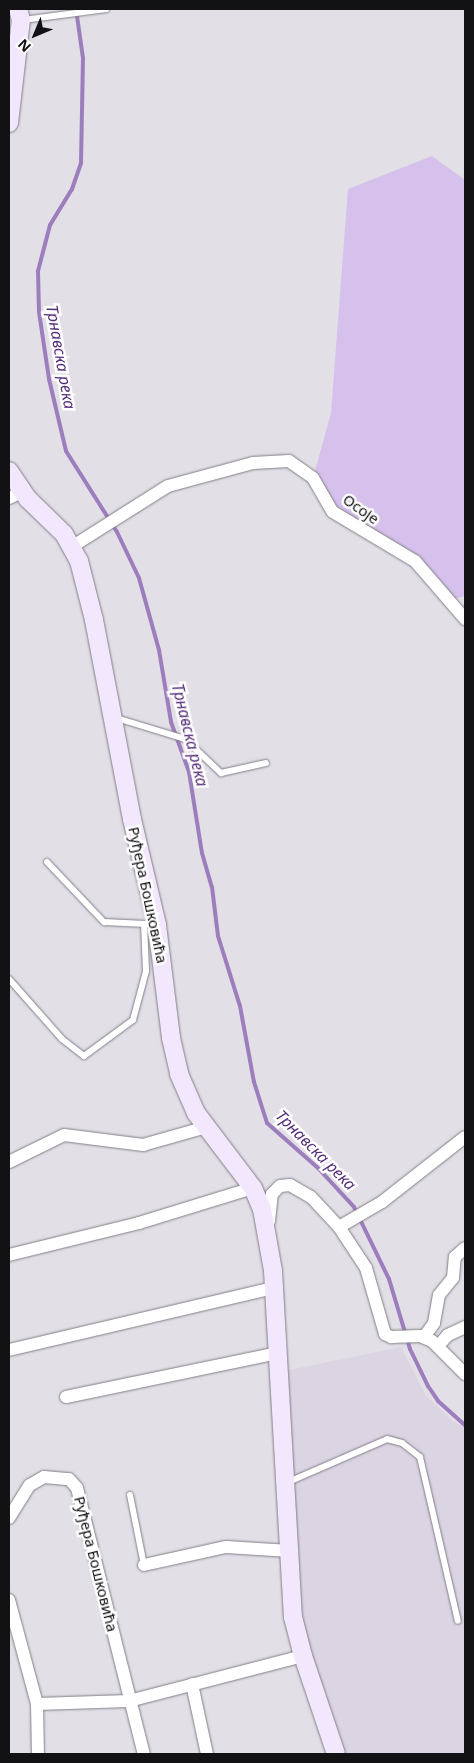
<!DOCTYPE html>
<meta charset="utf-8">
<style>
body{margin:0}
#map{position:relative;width:474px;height:1763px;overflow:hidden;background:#e2dfe7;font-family:"Noto Sans",sans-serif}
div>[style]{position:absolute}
.built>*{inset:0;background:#dbd4e3}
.green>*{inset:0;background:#d5c1ec}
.stream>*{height:4px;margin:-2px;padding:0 2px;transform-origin:2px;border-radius:2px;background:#9d7ebd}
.roads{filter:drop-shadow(0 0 1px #827f86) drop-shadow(0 0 1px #827f86)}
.service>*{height:6px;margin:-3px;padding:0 3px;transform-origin:3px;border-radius:3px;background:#fff}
.minor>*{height:12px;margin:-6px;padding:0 6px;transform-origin:6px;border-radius:6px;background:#fff}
.secondary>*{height:18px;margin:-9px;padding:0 9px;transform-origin:9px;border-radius:9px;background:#f2e7fd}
span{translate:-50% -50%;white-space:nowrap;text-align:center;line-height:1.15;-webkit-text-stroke:5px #fff;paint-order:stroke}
.street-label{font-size:15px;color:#121114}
.water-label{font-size:16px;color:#562d79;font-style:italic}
.frame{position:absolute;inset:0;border:10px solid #121114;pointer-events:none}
.north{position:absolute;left:10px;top:10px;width:50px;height:50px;-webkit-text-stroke:4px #fff;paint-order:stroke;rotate:225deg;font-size:14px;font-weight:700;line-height:20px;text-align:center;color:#121114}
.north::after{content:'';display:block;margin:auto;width:18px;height:22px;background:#121114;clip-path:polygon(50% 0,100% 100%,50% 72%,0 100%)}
</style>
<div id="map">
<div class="built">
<div style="clip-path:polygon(401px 1347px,426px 1396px,455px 1423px,465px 1427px,465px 1754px,336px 1754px,303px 1656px,280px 1372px)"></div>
</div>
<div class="green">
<div style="clip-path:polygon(432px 156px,465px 180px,465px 596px,450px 600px,415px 561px,333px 512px,313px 478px,331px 413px,348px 189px)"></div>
</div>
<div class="stream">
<div style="left:76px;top:9px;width:49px;rotate:81.9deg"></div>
<div style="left:83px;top:58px;width:105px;rotate:91.1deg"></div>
<div style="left:81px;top:163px;width:28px;rotate:109deg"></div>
<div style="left:72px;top:189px;width:42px;rotate:121.4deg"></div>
<div style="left:50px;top:225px;width:48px;rotate:104.6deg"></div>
<div style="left:38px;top:271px;width:41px;rotate:88.6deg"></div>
<div style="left:39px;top:312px;width:68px;rotate:81.5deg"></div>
<div style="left:49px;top:379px;width:74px;rotate:76.7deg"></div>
<div style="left:66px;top:451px;width:96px;rotate:57.8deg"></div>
<div style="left:117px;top:532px;width:51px;rotate:64.4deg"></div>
<div style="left:139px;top:578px;width:75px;rotate:74.5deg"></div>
<div style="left:159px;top:650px;width:73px;rotate:80.5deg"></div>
<div style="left:171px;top:722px;width:53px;rotate:70.2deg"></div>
<div style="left:189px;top:772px;width:82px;rotate:80.9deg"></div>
<div style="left:202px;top:853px;width:35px;rotate:74deg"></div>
<div style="left:212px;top:887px;width:49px;rotate:83deg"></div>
<div style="left:218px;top:936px;width:73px;rotate:72.6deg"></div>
<div style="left:240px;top:1006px;width:77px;rotate:79.6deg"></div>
<div style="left:254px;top:1082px;width:43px;rotate:72.4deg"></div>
<div style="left:267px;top:1123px;width:68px;rotate:41.4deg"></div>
<div style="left:318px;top:1168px;width:53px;rotate:47.3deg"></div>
<div style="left:354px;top:1207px;width:80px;rotate:64.1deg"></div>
<div style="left:389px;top:1279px;width:73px;rotate:73.3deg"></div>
<div style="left:410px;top:1349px;width:41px;rotate:64.1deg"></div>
<div style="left:428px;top:1386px;width:18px;rotate:56deg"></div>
<div style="left:438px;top:1401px;width:36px;rotate:42deg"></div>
</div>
<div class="roads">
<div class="service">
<div style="left:23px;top:20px;width:84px;rotate:-7.5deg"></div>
<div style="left:113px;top:717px;width:75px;rotate:17deg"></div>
<div style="left:185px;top:739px;width:50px;rotate:43.4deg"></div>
<div style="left:221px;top:773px;width:46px;rotate:-12.5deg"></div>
<div style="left:47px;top:862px;width:83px;rotate:46.5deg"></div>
<div style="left:104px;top:922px;width:42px;rotate:2.7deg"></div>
<div style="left:9px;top:979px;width:80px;rotate:48.5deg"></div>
<div style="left:62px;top:1039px;width:28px;rotate:38deg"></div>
<div style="left:84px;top:1056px;width:61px;rotate:-36.3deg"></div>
<div style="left:133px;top:1020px;width:51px;rotate:-75.1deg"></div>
<div style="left:146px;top:971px;width:47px;rotate:-92.4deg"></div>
<div style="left:286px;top:1483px;width:110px;rotate:-23.5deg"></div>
<div style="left:387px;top:1439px;width:16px;rotate:15deg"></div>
<div style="left:402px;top:1443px;width:23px;rotate:38deg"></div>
<div style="left:420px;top:1457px;width:168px;rotate:77deg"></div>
<div style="left:130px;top:1495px;width:71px;rotate:78.7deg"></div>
</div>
<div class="minor">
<div style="left:9px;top:498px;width:14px;rotate:-25deg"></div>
<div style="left:73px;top:546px;width:112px;rotate:-32.3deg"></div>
<div style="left:168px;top:486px;width:88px;rotate:-15.1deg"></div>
<div style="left:253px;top:463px;width:36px;rotate:-3deg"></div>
<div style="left:289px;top:461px;width:29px;rotate:35deg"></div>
<div style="left:313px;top:478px;width:39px;rotate:60deg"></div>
<div style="left:333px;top:512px;width:96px;rotate:30.9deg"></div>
<div style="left:415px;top:561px;width:77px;rotate:49.2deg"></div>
<div style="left:9px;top:1162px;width:61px;rotate:-26.1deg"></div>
<div style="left:64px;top:1135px;width:80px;rotate:7.2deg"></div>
<div style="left:143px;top:1145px;width:66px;rotate:-15.9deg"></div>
<div style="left:269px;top:1221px;width:27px;rotate:-84deg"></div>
<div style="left:272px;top:1194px;width:11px;rotate:-45deg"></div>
<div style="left:280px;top:1186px;width:10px;rotate:-6deg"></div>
<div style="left:290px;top:1185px;width:24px;rotate:30deg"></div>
<div style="left:311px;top:1197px;width:41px;rotate:47deg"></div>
<div style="left:339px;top:1227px;width:49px;rotate:56.6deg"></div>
<div style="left:366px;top:1268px;width:69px;rotate:73.9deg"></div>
<div style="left:385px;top:1334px;width:7px;rotate:27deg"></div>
<div style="left:391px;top:1337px;width:29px;rotate:-2deg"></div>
<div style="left:420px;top:1336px;width:13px;rotate:23deg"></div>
<div style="left:432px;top:1341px;width:47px;rotate:45deg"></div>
<div style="left:339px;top:1227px;width:50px;rotate:-30.2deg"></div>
<div style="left:382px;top:1202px;width:105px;rotate:-38.1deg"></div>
<div style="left:9px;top:1255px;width:134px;rotate:-13.8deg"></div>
<div style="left:139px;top:1223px;width:119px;rotate:-17.1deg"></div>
<div style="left:424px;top:1337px;width:17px;rotate:-54deg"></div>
<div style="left:434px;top:1323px;width:28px;rotate:-80deg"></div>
<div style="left:439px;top:1295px;width:22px;rotate:-51deg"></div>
<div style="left:453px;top:1278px;width:21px;rotate:-85deg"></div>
<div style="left:455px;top:1257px;width:13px;rotate:-42deg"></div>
<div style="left:439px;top:1345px;width:13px;rotate:-48deg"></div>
<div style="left:448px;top:1335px;width:19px;rotate:-25deg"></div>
<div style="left:9px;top:1350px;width:272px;rotate:-13.2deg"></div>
<div style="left:66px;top:1397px;width:217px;rotate:-11.7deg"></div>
<div style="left:9px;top:1518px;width:39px;rotate:-58deg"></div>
<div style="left:30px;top:1485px;width:16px;rotate:-30deg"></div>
<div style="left:44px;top:1477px;width:25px;rotate:5deg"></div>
<div style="left:69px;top:1479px;width:12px;rotate:48deg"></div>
<div style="left:77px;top:1488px;width:274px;rotate:75.9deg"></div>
<div style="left:144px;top:1565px;width:84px;rotate:-12.4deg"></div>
<div style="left:226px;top:1547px;width:64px;rotate:3.6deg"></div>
<div style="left:9px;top:1600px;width:108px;rotate:74.9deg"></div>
<div style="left:37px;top:1704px;width:50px;rotate:88.9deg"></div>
<div style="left:192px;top:1684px;width:72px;rotate:77.9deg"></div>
<div style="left:37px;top:1704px;width:92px;rotate:-1.9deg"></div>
<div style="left:129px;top:1701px;width:180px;rotate:-14.5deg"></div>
</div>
<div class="secondary">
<div style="left:9px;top:123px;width:104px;rotate:-83.4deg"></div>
<div style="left:21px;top:20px;width:11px;rotate:-105deg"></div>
<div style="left:9px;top:471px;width:34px;rotate:56deg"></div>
<div style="left:28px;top:499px;width:50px;rotate:44.2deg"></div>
<div style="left:64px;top:534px;width:31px;rotate:61deg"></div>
<div style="left:79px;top:561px;width:61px;rotate:75.7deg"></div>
<div style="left:94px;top:620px;width:203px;rotate:79.2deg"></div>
<div style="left:132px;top:819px;width:109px;rotate:76.7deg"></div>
<div style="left:157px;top:925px;width:114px;rotate:82.9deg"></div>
<div style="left:171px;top:1038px;width:37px;rotate:77deg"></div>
<div style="left:179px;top:1074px;width:43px;rotate:66.4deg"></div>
<div style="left:196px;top:1113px;width:94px;rotate:52.8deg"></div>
<div style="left:253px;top:1188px;width:23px;rotate:67deg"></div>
<div style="left:262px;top:1209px;width:63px;rotate:79.9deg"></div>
<div style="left:273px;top:1271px;width:347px;rotate:86.7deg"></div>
<div style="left:293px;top:1617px;width:40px;rotate:75.6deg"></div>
<div style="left:303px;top:1656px;width:103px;rotate:71.4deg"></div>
</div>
</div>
<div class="street-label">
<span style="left:361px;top:509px;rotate:35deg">Осоје</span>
<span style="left:148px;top:895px;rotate:78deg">Руђера Бошковића</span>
<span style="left:96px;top:1564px;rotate:76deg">Руђера Бошковића</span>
</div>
<div class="water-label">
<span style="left:61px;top:357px;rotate:80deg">Трнавска река</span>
<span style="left:190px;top:735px;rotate:76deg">Трнавска река</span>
<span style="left:316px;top:1150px;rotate:45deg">Трнавска река</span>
</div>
<div class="frame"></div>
<div class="north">N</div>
</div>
